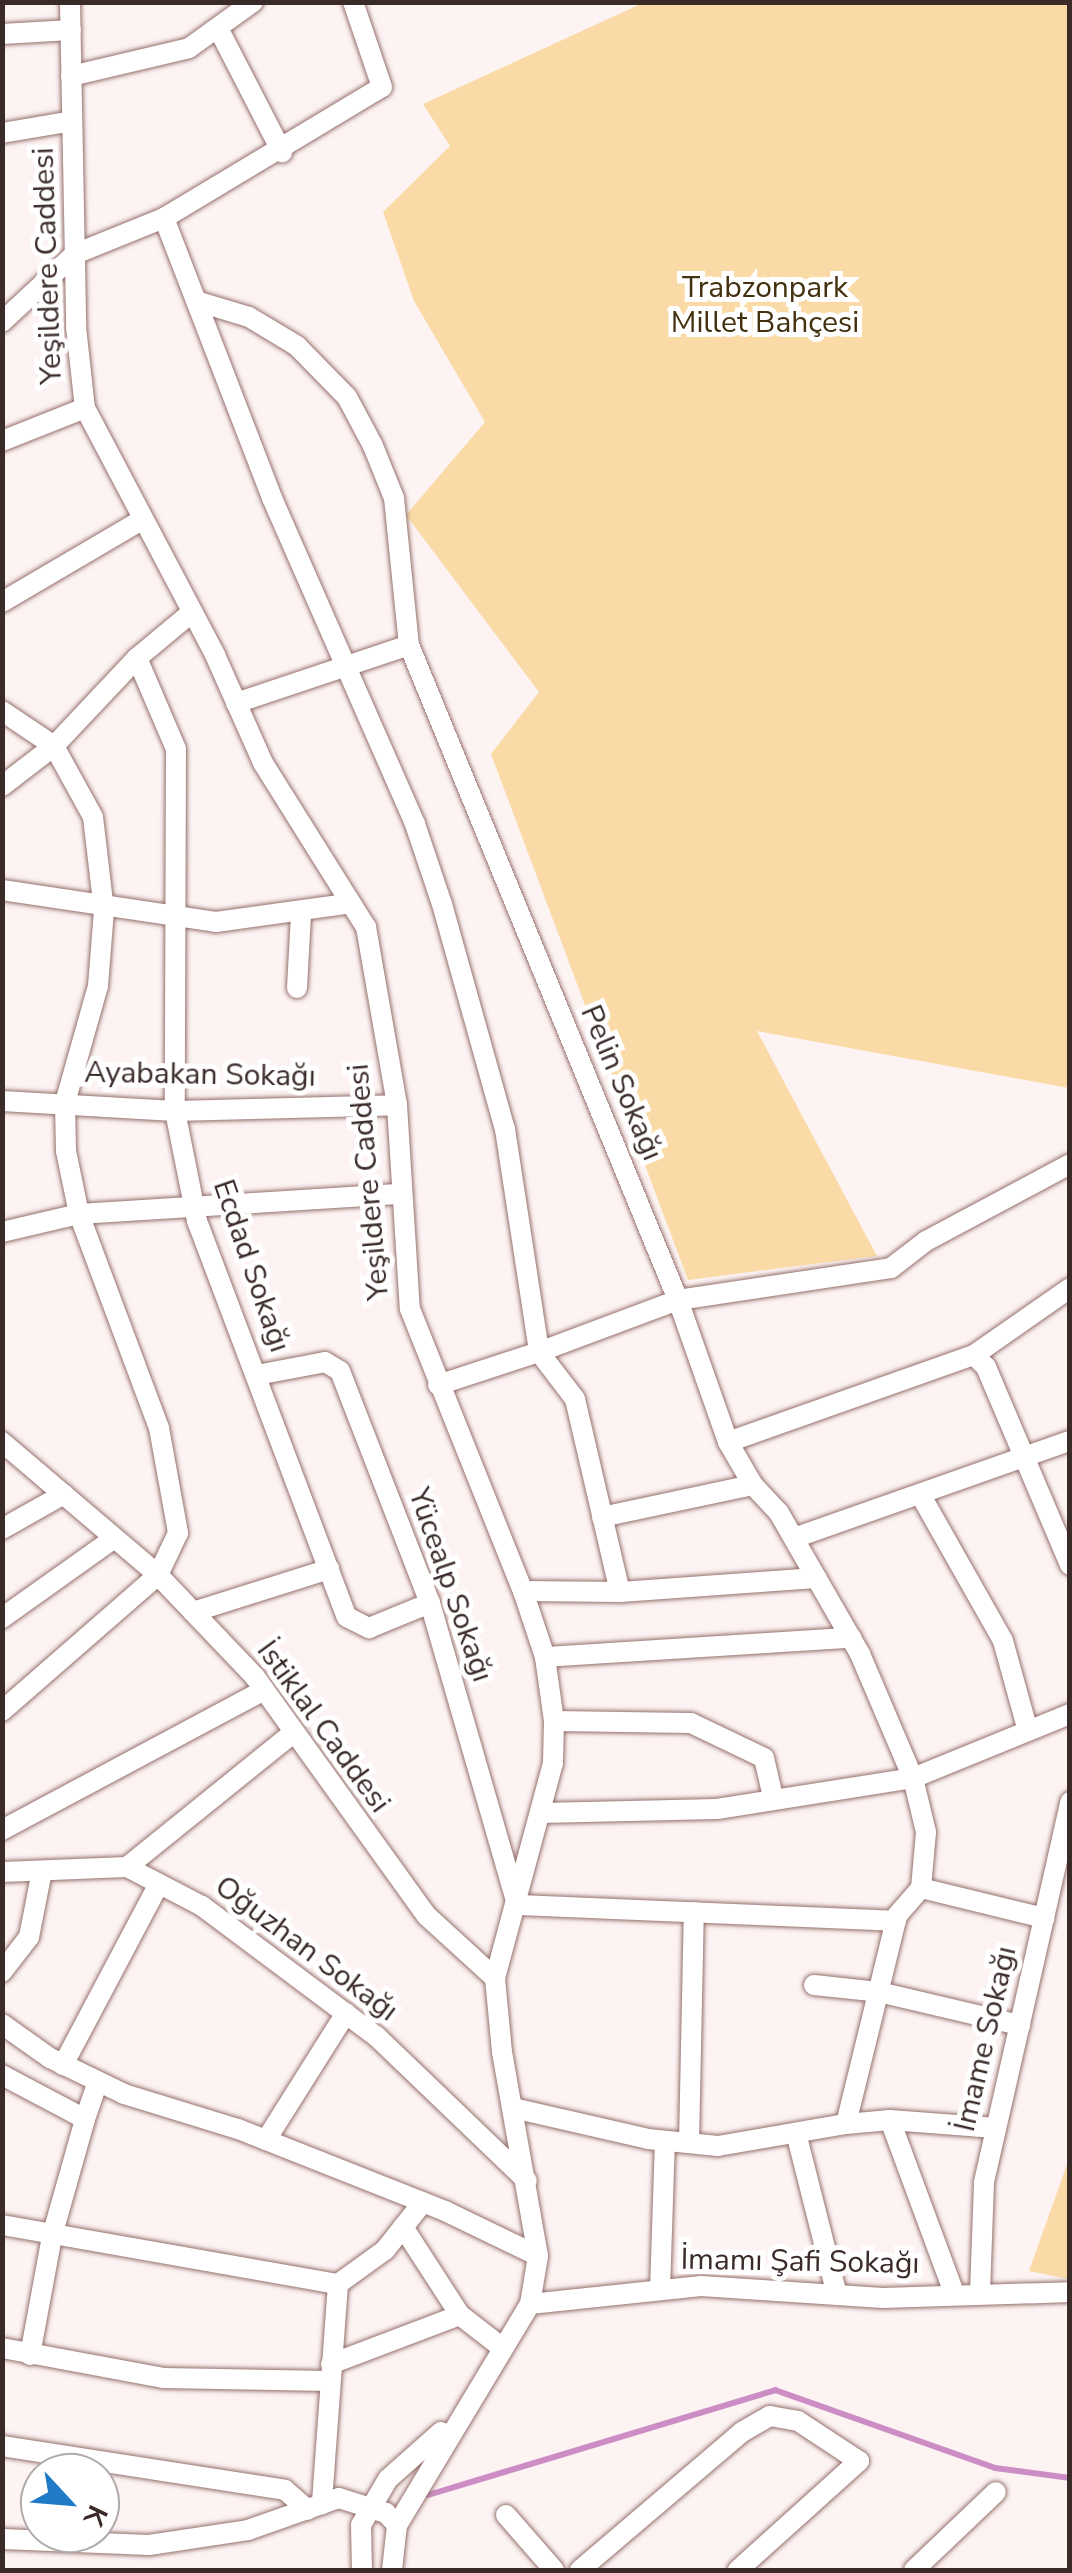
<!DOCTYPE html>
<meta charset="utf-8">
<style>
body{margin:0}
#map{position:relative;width:1072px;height:2573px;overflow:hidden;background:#fcf3f2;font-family:"Nunito Sans",sans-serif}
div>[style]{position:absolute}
.green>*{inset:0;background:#fadba7}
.stream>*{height:6px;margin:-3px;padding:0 3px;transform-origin:3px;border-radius:3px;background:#cc8dc4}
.roads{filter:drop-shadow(0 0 2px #95706c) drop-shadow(0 0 2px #95706c)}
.minor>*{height:20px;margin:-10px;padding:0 10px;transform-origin:10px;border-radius:10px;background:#fff}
span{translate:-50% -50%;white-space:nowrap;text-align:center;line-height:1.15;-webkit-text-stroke:10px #fff;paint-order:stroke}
.street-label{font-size:30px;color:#3a2b29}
.park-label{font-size:30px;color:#42300f}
.frame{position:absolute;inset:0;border:5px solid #3a2b29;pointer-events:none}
.north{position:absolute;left:20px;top:2453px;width:100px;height:100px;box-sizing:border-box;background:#fff;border:2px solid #b0aaa9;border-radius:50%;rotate:116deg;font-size:28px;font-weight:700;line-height:40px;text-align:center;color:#3a2b29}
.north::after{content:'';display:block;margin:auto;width:35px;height:45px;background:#1f7bc8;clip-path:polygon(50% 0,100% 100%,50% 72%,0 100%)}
</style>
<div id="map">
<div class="green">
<div style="clip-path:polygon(645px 2px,1070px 3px,1069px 1088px,757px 1031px,877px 1256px,688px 1280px,491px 754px,539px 692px,406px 515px,485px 422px,414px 301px,383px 212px,450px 146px,423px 104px)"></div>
<div style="clip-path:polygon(1069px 2159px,1069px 2279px,1029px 2271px)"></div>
</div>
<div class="stream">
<div style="left:428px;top:2495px;width:363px;rotate:-16.8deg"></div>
<div style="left:775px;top:2390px;width:233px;rotate:19.5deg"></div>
<div style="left:995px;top:2468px;width:76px;rotate:7.6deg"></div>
</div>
<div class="roads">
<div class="minor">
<div style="left:70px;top:2px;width:325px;rotate:88.9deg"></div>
<div style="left:76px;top:327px;width:81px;rotate:83.7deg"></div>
<div style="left:85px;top:408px;width:279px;rotate:62.2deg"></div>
<div style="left:215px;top:655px;width:118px;rotate:66deg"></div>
<div style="left:263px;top:763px;width:194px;rotate:57.9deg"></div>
<div style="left:366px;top:927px;width:181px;rotate:80.1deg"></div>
<div style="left:397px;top:1105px;width:204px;rotate:86.4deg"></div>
<div style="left:410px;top:1309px;width:304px;rotate:68.2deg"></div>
<div style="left:523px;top:1591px;width:70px;rotate:71.6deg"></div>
<div style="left:545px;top:1657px;width:65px;rotate:82deg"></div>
<div style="left:554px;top:1721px;width:42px;rotate:91.4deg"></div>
<div style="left:553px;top:1763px;width:223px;rotate:105.1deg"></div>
<div style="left:495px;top:1978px;width:74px;rotate:84.6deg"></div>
<div style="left:502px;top:2052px;width:207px;rotate:80deg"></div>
<div style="left:538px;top:2256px;width:49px;rotate:99.5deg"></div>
<div style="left:530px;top:2304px;width:258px;rotate:121deg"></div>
<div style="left:397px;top:2525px;width:45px;rotate:96.3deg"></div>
<div style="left:218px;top:28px;width:140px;rotate:62.7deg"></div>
<div style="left:2px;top:34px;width:69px;rotate:-3.3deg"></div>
<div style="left:71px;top:76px;width:121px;rotate:-13.3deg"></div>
<div style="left:189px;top:48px;width:79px;rotate:-35.7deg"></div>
<div style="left:2px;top:133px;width:71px;rotate:-9.7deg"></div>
<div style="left:164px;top:218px;width:254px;rotate:-31deg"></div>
<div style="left:382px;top:87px;width:90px;rotate:-108.8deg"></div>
<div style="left:196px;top:301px;width:55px;rotate:16.8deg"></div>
<div style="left:249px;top:317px;width:56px;rotate:31.1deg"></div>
<div style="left:297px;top:346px;width:71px;rotate:45.6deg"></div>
<div style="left:347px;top:397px;width:55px;rotate:62deg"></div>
<div style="left:373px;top:446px;width:56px;rotate:68deg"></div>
<div style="left:394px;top:498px;width:148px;rotate:84.2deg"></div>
<div style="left:409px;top:645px;width:708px;rotate:67.67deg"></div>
<div style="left:678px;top:1300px;width:151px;rotate:70.6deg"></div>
<div style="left:728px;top:1442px;width:50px;rotate:59.8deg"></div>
<div style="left:753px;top:1485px;width:38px;rotate:47deg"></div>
<div style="left:779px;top:1513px;width:163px;rotate:60.1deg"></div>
<div style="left:860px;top:1654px;width:135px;rotate:66.9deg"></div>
<div style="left:913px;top:1778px;width:170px;rotate:-22.2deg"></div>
<div style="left:2px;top:322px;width:100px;rotate:-43deg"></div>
<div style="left:75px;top:254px;width:96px;rotate:-22deg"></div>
<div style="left:164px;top:218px;width:300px;rotate:68.9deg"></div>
<div style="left:272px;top:498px;width:356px;rotate:66.3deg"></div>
<div style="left:415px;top:824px;width:84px;rotate:71.4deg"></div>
<div style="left:442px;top:904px;width:234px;rotate:74.4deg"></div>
<div style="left:505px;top:1129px;width:226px;rotate:81.3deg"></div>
<div style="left:539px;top:1352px;width:148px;rotate:-20.5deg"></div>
<div style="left:678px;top:1300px;width:215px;rotate:-8.5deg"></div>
<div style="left:891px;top:1268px;width:44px;rotate:-37.6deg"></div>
<div style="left:926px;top:1241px;width:163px;rotate:-28.1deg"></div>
<div style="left:2px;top:441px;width:89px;rotate:-21.7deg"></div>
<div style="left:2px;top:602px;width:162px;rotate:-30.4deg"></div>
<div style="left:137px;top:658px;width:99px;rotate:66.8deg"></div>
<div style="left:176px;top:749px;width:362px;rotate:90.2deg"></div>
<div style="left:175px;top:1111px;width:112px;rotate:78.7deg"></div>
<div style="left:197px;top:1221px;width:423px;rotate:69.3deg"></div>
<div style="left:347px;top:1617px;width:25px;rotate:27deg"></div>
<div style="left:369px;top:1628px;width:66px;rotate:-22.3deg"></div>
<div style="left:236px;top:703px;width:182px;rotate:-18.5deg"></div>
<div style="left:2px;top:711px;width:63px;rotate:33.9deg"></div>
<div style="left:54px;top:746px;width:121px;rotate:-46.7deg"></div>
<div style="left:137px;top:658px;width:70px;rotate:-39.8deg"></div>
<div style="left:2px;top:786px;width:66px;rotate:-37.6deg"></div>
<div style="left:54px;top:746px;width:81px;rotate:61.2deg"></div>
<div style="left:93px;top:817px;width:94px;rotate:83.3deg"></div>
<div style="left:104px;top:910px;width:76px;rotate:94.5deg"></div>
<div style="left:98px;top:986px;width:122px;rotate:105.8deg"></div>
<div style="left:65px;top:1103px;width:48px;rotate:88.8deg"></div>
<div style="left:66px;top:1151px;width:64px;rotate:78.3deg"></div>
<div style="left:79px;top:1214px;width:228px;rotate:69.5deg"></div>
<div style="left:159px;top:1428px;width:107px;rotate:79.7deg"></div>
<div style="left:178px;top:1533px;width:47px;rotate:115.5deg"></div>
<div style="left:158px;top:1575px;width:207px;rotate:138.9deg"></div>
<div style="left:2px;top:890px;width:216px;rotate:8.5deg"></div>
<div style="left:216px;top:922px;width:130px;rotate:-7.9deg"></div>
<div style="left:297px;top:988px;width:73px;rotate:-86.9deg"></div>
<div style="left:2px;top:1101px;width:173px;rotate:3.3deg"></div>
<div style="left:175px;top:1111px;width:222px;rotate:-1.5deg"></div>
<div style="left:2px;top:1232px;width:79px;rotate:-13.2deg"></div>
<div style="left:79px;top:1214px;width:323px;rotate:-3.6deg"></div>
<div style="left:974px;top:1355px;width:17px;rotate:45deg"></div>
<div style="left:986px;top:1367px;width:215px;rotate:67deg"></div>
<div style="left:257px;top:1375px;width:69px;rotate:-10.8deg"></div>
<div style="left:325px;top:1362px;width:17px;rotate:31deg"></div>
<div style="left:340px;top:1371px;width:249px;rotate:68.8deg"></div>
<div style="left:430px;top:1603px;width:314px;rotate:73.9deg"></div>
<div style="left:517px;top:1905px;width:379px;rotate:2.4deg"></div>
<div style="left:438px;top:1385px;width:106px;rotate:-18.1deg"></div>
<div style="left:539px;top:1352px;width:59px;rotate:52.5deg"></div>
<div style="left:575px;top:1399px;width:198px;rotate:76.9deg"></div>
<div style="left:2px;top:1442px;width:205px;rotate:40.4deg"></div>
<div style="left:158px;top:1575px;width:141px;rotate:46.4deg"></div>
<div style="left:255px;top:1677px;width:294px;rotate:54.3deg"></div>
<div style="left:427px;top:1916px;width:92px;rotate:42.4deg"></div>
<div style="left:728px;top:1442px;width:261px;rotate:-19.5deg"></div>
<div style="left:974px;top:1355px;width:117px;rotate:-34.9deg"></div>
<div style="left:920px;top:1494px;width:169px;rotate:60.5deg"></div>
<div style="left:1003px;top:1641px;width:93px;rotate:74.5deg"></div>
<div style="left:602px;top:1517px;width:154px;rotate:-12deg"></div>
<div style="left:2px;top:1529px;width:71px;rotate:-29.4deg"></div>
<div style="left:794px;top:1538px;width:293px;rotate:-19.4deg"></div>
<div style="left:523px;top:1591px;width:97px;rotate:0.6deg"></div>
<div style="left:620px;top:1592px;width:197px;rotate:-4.1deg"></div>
<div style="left:193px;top:1612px;width:143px;rotate:-17.5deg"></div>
<div style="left:2px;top:1618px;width:136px;rotate:-35.4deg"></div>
<div style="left:545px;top:1657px;width:307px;rotate:-3.6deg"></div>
<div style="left:554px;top:1721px;width:137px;rotate:0.8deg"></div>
<div style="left:691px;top:1723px;width:81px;rotate:25.6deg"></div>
<div style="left:764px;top:1758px;width:39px;rotate:77deg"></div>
<div style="left:541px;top:1813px;width:176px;rotate:-1.3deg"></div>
<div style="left:717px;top:1809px;width:198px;rotate:-9deg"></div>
<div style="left:913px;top:1778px;width:56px;rotate:76.5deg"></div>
<div style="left:926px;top:1832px;width:56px;rotate:95.1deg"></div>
<div style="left:921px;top:1888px;width:37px;rotate:131deg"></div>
<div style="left:897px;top:1916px;width:214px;rotate:103.8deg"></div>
<div style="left:846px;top:2124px;width:44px;rotate:-5.2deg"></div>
<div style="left:890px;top:2120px;width:184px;rotate:69.7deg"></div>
<div style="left:2px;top:1830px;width:297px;rotate:-28.1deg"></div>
<div style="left:127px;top:1867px;width:212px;rotate:-38.9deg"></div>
<div style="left:2px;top:1872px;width:125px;rotate:-2.3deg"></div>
<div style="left:127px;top:1867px;width:85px;rotate:27.5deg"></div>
<div style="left:202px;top:1906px;width:217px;rotate:36.8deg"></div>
<div style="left:376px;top:2036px;width:209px;rotate:43.8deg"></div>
<div style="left:921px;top:1888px;width:127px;rotate:13.7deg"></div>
<div style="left:2px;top:1972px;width:44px;rotate:-52.4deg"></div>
<div style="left:29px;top:1937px;width:67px;rotate:-78.9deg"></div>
<div style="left:814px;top:1985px;width:65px;rotate:6.1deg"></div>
<div style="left:879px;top:1992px;width:145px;rotate:13.2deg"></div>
<div style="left:2px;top:2024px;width:59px;rotate:35.3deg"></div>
<div style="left:50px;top:2058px;width:82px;rotate:25.9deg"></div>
<div style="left:124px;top:2094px;width:119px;rotate:17.1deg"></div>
<div style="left:238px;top:2129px;width:223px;rotate:21.6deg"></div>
<div style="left:445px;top:2211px;width:103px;rotate:25.8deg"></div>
<div style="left:63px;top:2065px;width:205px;rotate:-62.1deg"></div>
<div style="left:2px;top:2075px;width:94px;rotate:27.9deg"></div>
<div style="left:85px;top:2119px;width:39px;rotate:-71deg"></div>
<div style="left:513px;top:2108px;width:139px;rotate:12.9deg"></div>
<div style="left:648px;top:2139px;width:70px;rotate:5.7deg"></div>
<div style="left:718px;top:2146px;width:130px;rotate:-9.8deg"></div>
<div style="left:890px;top:2120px;width:106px;rotate:4.3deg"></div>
<div style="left:796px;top:2133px;width:167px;rotate:75.8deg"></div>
<div style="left:266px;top:2140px;width:150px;rotate:-57.8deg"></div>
<div style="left:689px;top:2143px;width:231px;rotate:-88.8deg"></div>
<div style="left:2px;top:2225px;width:341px;rotate:10deg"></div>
<div style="left:338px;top:2284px;width:221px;rotate:94.2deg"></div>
<div style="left:403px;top:2227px;width:105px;rotate:57.1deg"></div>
<div style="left:338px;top:2284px;width:58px;rotate:-35.9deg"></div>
<div style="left:385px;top:2250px;width:61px;rotate:-51.6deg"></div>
<div style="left:660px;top:2290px;width:149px;rotate:-88.1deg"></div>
<div style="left:980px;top:2292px;width:110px;rotate:-87.9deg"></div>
<div style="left:984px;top:2182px;width:390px;rotate:-77.2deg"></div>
<div style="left:530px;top:2304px;width:172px;rotate:-6deg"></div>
<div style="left:701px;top:2286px;width:182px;rotate:3.8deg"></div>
<div style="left:883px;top:2298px;width:187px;rotate:-1.8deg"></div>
<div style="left:2px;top:2348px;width:165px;rotate:10.5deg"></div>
<div style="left:164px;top:2378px;width:165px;rotate:1deg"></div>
<div style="left:30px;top:2355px;width:121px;rotate:-79.5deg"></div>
<div style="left:52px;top:2236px;width:122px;rotate:-74.2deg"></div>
<div style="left:331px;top:2364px;width:138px;rotate:-20.8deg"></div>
<div style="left:460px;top:2315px;width:51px;rotate:37.8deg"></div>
<div style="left:2px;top:2446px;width:286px;rotate:8.8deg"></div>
<div style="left:285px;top:2490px;width:30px;rotate:41deg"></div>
<div style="left:506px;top:2515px;width:73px;rotate:48.9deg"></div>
<div style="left:2px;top:2539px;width:147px;rotate:2.3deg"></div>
<div style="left:149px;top:2545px;width:100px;rotate:-8.6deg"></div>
<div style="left:248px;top:2530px;width:96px;rotate:-19.4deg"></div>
<div style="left:339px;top:2498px;width:49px;rotate:17.7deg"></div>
<div style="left:386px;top:2513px;width:16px;rotate:47deg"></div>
<div style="left:362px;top:2570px;width:45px;rotate:-91.3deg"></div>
<div style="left:361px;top:2525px;width:53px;rotate:-59.6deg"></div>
<div style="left:388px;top:2479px;width:71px;rotate:-41.6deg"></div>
<div style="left:580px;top:2570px;width:213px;rotate:-40.4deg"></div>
<div style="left:742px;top:2432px;width:32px;rotate:-30deg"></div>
<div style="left:770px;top:2416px;width:28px;rotate:10deg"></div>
<div style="left:798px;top:2421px;width:73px;rotate:33.3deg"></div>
<div style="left:859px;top:2461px;width:163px;rotate:138deg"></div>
<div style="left:914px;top:2570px;width:113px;rotate:-43.6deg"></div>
</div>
</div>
<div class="street-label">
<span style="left:48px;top:266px;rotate:-92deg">Yeşildere Caddesi</span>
<span style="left:200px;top:1075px;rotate:1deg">Ayabakan Sokağı</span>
<span style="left:621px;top:1083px;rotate:67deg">Pelin Sokağı</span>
<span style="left:369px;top:1182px;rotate:-95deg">Yeşildere Caddesi</span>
<span style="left:251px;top:1266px;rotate:71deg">Ecdad Sokağı</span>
<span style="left:450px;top:1585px;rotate:71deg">Yücealp Sokağı</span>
<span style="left:323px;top:1727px;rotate:54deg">İstiklal Caddesi</span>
<span style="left:306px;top:1949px;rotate:37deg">Oğuzhan Sokağı</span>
<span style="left:986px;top:2039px;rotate:-77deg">İmame Sokağı</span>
<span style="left:800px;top:2262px;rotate:1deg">İmamı Şafi Sokağı</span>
</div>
<div class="park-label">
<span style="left:765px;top:305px">Trabzonpark<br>Millet Bahçesi</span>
</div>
<div class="frame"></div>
<div class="north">K</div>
</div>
